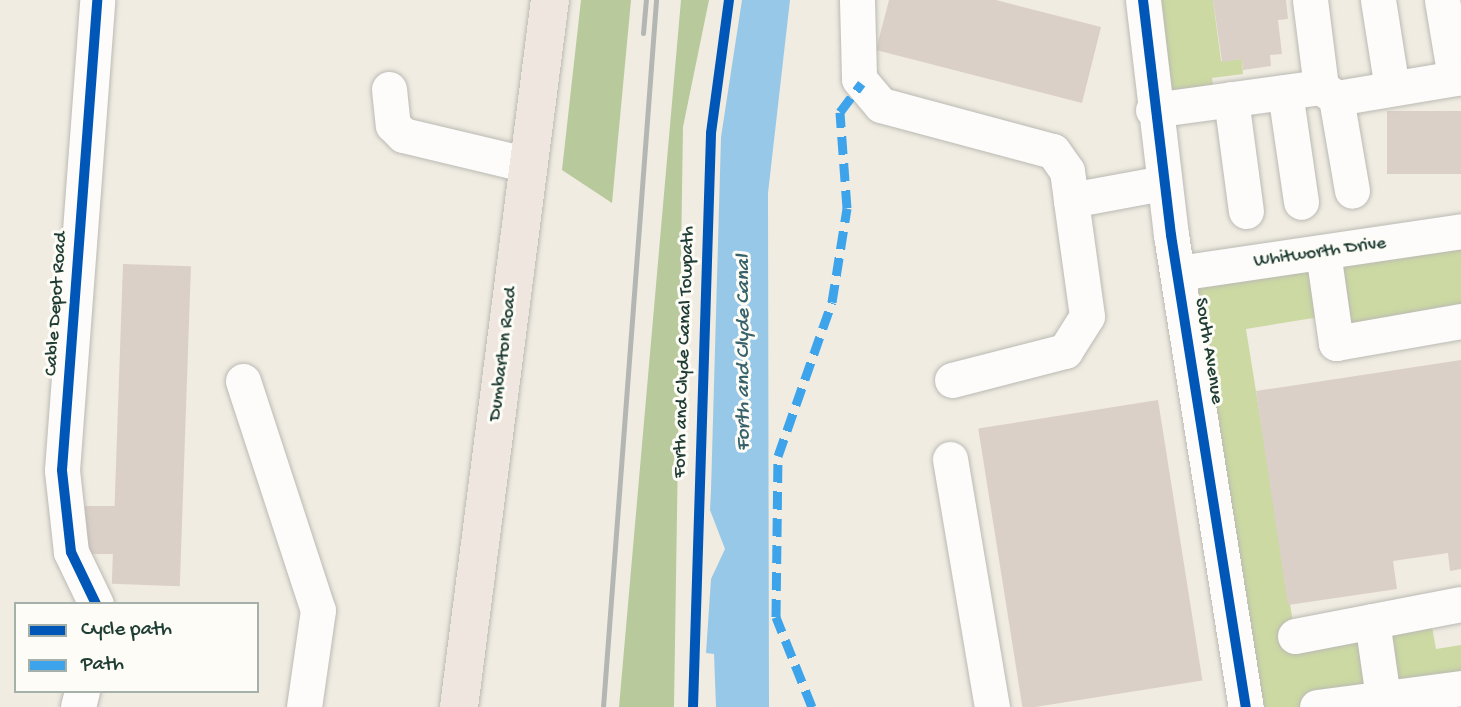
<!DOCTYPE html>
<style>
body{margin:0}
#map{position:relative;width:1461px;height:707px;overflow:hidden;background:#f0ece2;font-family:"Gochi Hand",sans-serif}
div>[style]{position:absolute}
.green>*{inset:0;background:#ccd9a3}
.forest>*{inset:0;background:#b8c99c}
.water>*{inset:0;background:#98c8e8}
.building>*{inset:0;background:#dbd0c8;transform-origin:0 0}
.roads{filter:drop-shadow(0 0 2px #babab3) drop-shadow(0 0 2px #babab3)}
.minor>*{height:35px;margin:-17.5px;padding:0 17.5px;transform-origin:17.5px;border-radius:17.5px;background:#fdfcfb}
.major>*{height:38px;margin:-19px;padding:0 19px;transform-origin:19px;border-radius:19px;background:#efe7df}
.rail>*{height:5px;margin:-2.5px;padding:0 2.5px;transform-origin:2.5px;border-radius:2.5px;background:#b4b6b4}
.quiet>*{height:9px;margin-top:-4.5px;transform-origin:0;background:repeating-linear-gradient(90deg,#3da4eb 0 18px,transparent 0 27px)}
.cycleway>*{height:10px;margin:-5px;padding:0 5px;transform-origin:5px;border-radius:5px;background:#0057b8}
span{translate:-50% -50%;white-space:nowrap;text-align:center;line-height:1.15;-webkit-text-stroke:6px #fdfcf7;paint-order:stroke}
.street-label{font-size:19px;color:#1f3d34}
.water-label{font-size:21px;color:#38626b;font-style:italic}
.legend{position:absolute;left:14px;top:602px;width:245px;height:91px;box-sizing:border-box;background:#fdfcf7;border:2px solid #a4b0a9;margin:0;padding:9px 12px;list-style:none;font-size:21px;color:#1f3d34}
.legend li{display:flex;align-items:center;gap:14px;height:35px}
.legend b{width:35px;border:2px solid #a4b0a9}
</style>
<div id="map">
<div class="green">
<div style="clip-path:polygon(1143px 0,1213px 0,1221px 61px,1242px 59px,1243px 74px,1212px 78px,1215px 101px,1153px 110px)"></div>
<div style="clip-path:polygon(1461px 231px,1461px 321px,1336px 343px,1332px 315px,1246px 329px,1295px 635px,1429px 610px,1436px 649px,1461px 645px,1461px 688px,1317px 707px,1246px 707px,1178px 273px)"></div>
</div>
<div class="forest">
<div style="clip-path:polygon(581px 0,631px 0,612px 203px,562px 170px)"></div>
<div style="clip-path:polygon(681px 0,709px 0,683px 127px,674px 707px,619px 707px)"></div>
</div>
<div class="water">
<div style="clip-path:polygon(742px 0,790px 0,768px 193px,769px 707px,716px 707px,714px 654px,706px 653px,711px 579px,725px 549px,710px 510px,711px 490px,721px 137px)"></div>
</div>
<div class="building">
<div style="clip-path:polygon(889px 0,996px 0,1101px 27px,1082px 103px,876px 50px)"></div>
<div style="clip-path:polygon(1213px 0,1286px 0,1288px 19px,1278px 20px,1282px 54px,1270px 55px,1271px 66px,1243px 70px,1242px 59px,1222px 62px)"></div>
<div style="left:1461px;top:111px;width:63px;height:74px;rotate:90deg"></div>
<div style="left:123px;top:264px;width:68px;height:320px;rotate:2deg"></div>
<div style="clip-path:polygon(1461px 360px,1461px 569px,1450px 571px,1448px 553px,1393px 561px,1397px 589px,1288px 605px,1256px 391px)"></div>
<div style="left:1158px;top:400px;width:284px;height:182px;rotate:81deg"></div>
<div style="left:85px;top:506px;width:31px;height:48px"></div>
</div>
<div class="roads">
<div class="minor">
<div style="left:857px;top:0;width:79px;rotate:88.5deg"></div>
<div style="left:859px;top:79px;width:34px;rotate:50deg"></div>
<div style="left:881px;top:105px;width:178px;rotate:15deg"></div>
<div style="left:1053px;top:151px;width:24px;rotate:55deg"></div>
<div style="left:1067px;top:171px;width:29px;rotate:82deg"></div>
<div style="left:1071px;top:200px;width:94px;rotate:-10.5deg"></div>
<div style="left:1143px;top:0;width:237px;rotate:83.2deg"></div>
<div style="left:1171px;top:235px;width:478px;rotate:81deg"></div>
<div style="left:1310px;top:0;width:88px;rotate:82.8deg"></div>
<div style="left:1378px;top:0;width:89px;rotate:81deg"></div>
<div style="left:1442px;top:0;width:79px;rotate:80.5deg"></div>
<div style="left:389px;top:89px;width:36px;rotate:84deg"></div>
<div style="left:393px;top:125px;width:14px;rotate:45deg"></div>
<div style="left:403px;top:135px;width:130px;rotate:13.4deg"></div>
<div style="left:1285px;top:92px;width:111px;rotate:81.7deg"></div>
<div style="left:1336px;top:98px;width:94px;rotate:80.2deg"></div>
<div style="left:1231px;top:99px;width:113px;rotate:82.4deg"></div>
<div style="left:1153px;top:110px;width:170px;rotate:-7.8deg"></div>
<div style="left:1321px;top:87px;width:19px;rotate:36deg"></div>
<div style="left:1336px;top:98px;width:127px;rotate:-9.5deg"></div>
<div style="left:1323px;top:252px;width:92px;rotate:81.9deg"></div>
<div style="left:1336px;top:343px;width:127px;rotate:-10deg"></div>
<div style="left:1178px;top:273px;width:286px;rotate:-8.4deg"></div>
<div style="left:952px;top:380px;width:117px;rotate:-14.4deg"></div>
<div style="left:1065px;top:351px;width:41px;rotate:-57.8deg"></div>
<div style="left:1087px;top:316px;width:117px;rotate:-97.9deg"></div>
<div style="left:243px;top:381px;width:241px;rotate:71.9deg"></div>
<div style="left:318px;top:610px;width:98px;rotate:98.2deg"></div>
<div style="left:950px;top:459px;width:252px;rotate:80.4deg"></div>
<div style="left:96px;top:604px;width:58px;rotate:-115.7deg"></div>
<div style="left:71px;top:552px;width:82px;rotate:-96.3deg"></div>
<div style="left:62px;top:470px;width:471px;rotate:-85.7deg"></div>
<div style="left:1372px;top:621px;width:77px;rotate:81.8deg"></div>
<div style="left:1295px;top:636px;width:169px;rotate:-10.9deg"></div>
<div style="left:78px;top:707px;width:16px;rotate:-76deg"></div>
<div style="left:1317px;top:707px;width:145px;rotate:-7.5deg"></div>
</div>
<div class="major">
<div style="left:459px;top:707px;width:713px;rotate:-82.67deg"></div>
</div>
</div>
<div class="rail">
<div style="left:643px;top:33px;width:33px;rotate:-85deg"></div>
<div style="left:603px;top:707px;width:709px;rotate:-85.71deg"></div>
</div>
<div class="quiet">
<div style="left:812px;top:707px;width:97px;rotate:-111.8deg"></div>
<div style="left:776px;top:617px;width:161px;rotate:-89.3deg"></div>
<div style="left:778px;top:456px;width:163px;rotate:-70.7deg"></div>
<div style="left:832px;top:302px;width:95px;rotate:-80.9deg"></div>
<div style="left:847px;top:208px;width:96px;rotate:-94.2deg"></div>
<div style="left:840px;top:112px;width:36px;rotate:-53deg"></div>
</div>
<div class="cycleway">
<div style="left:1143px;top:0;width:237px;rotate:83.2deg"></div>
<div style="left:1171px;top:235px;width:478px;rotate:81deg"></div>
<div style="left:96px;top:604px;width:58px;rotate:-115.7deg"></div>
<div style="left:71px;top:552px;width:82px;rotate:-96.3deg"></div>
<div style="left:62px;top:470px;width:471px;rotate:-85.7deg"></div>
<div style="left:693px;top:707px;width:574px;rotate:-88.2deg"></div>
<div style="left:711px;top:133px;width:134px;rotate:-82.3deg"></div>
</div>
<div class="street-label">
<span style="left:1320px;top:253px;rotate:-8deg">Whitworth Drive</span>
<span style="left:57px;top:304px;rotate:-86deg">Cable Depot Road</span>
<span style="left:1208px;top:351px;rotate:81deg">South Avenue</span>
<span style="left:685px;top:352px;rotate:-88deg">Forth and Clyde Canal Towpath</span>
<span style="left:504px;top:354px;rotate:-83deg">Dumbarton Road</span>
</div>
<div class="water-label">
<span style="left:745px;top:353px;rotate:-90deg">Forth and Clyde Canal</span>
</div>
<ul class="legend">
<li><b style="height:9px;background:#0057b8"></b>Cycle path</li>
<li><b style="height:9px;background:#3da4eb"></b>Path</li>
</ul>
</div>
